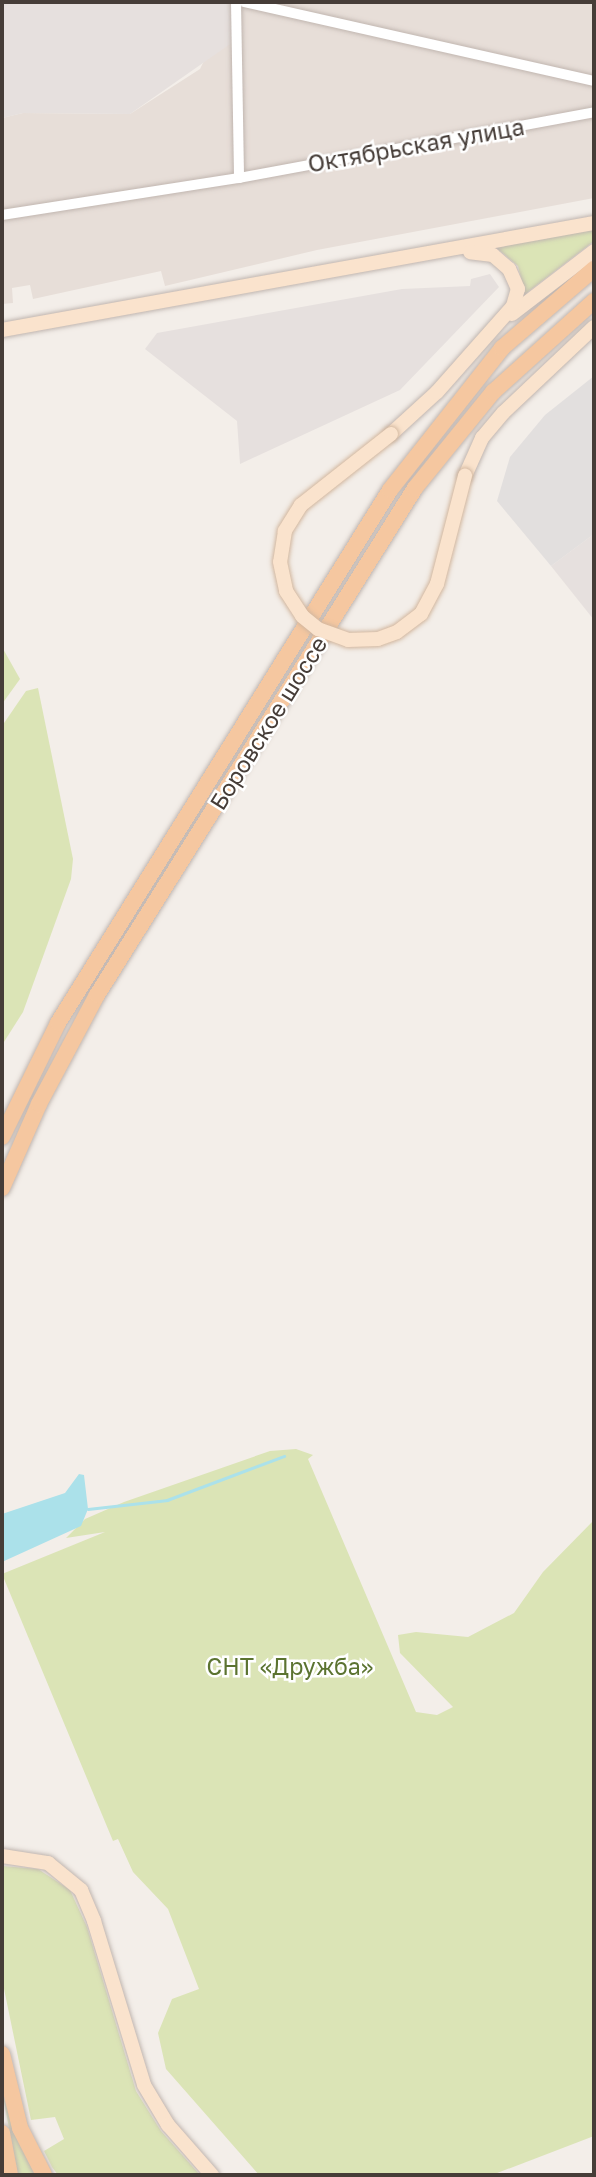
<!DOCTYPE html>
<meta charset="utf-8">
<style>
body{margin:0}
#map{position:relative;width:596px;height:2177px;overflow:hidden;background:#f3eee9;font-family:"Golos Text",sans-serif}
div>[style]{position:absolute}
.residential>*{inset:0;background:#e7ded8}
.industrial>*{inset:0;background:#e6e0de}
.green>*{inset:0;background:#dbe4b6}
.parking>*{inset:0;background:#e2dfde}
.water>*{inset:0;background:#abe1ea}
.stream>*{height:2.5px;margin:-1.25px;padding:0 1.25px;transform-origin:1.25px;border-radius:1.25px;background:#abe1ea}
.roads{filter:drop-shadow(0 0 2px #c1b6b0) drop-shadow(0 0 2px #c1b6b0)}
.street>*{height:10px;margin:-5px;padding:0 5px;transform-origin:5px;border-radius:5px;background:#fff}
.secondary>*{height:14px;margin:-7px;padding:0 7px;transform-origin:7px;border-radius:7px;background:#fae3cd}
.primary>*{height:16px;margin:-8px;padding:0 8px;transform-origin:8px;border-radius:8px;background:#f5c7a0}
.bridges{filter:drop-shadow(0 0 2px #d2b79f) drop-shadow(0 0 2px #d2b79f)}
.secondary-bridge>*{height:14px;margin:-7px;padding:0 7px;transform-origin:7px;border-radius:7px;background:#fae3cd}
span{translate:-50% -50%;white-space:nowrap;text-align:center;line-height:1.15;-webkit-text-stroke:5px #fff;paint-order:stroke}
.street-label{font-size:23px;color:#463d38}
.park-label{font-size:23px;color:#5b7330}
.frame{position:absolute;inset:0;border:4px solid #463d38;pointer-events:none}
</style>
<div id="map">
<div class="residential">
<div style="clip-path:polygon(233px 2px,594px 4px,594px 198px,317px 250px,165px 286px,161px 271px,33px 299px,30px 285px,12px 288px,13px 303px,2px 304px,2px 118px,23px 113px,130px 114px,200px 69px)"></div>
</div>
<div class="industrial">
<div style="clip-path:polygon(2px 2px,233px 2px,233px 42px,130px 114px,23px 113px,2px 118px)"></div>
<div style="clip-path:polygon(490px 274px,499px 287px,400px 390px,240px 464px,237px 421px,145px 349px,157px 333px,402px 289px,470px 286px,471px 279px)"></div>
<div style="clip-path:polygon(594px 534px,594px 620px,551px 566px)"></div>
</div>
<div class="green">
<div style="clip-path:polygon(594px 227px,594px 241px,525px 294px,518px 266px,497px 248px)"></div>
<div style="clip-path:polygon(2px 647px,20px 679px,2px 704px)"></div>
<div style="clip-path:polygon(38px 688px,73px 859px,71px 879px,23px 1012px,2px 1045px,2px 726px,26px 691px)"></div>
<div style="clip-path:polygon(296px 1449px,313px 1455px,308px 1459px,416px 1712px,437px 1715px,453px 1707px,400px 1653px,398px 1635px,416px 1632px,468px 1637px,514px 1613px,543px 1572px,594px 1520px,594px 2136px,492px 2175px,259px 2175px,166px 2069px,158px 2033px,172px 1999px,199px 1989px,168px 1909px,133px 1872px,118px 1839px,113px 1841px,2px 1574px,105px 1532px,66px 1538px,85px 1519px,124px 1502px,270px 1451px)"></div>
<div style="clip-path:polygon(2px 1866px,38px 1869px,70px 1890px,87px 1927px,136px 2091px,161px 2131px,200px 2175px,58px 2175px,52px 2167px,44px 2151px,64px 2139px,55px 2117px,31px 2120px,2px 1979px)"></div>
<div style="clip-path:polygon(2px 2091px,14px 2132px,35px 2175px,18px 2175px)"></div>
</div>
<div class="parking">
<div style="clip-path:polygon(594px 376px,594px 534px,551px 566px,497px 501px,510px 457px,545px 415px)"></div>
</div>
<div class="water">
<div style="clip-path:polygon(79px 1474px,84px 1475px,88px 1509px,81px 1526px,2px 1562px,2px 1514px,65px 1493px)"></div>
</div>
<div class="stream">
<div style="left:88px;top:1509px;width:80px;rotate:-6.5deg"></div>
<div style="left:167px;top:1500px;width:125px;rotate:-20.6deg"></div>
</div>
<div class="roads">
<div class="street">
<div style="left:236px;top:2px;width:176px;rotate:89deg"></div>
<div style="left:244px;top:2px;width:359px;rotate:12.7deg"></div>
<div style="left:2px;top:215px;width:240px;rotate:-8.9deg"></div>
<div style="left:239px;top:178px;width:361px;rotate:-10.5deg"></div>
</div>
<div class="secondary">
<div style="left:512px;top:314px;width:103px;rotate:-37.5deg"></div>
<div style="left:2px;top:330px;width:602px;rotate:-10.25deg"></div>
<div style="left:391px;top:434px;width:62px;rotate:-42.4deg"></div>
<div style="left:437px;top:392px;width:115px;rotate:-48.5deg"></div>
<div style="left:513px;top:306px;width:18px;rotate:-74deg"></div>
<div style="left:518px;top:289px;width:22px;rotate:-114deg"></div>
<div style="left:509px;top:269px;width:21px;rotate:-139deg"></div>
<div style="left:493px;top:255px;width:23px;rotate:-173deg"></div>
<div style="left:465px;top:476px;width:42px;rotate:-65.9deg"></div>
<div style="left:482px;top:438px;width:33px;rotate:-50deg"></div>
<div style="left:503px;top:413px;width:125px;rotate:-43.4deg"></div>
<div style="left:2px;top:1856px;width:47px;rotate:8.7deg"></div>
<div style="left:48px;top:1863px;width:43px;rotate:39.3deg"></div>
<div style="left:81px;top:1890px;width:34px;rotate:67deg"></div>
<div style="left:94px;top:1921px;width:171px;rotate:73deg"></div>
<div style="left:144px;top:2085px;width:47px;rotate:59deg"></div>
<div style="left:168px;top:2125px;width:67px;rotate:48.7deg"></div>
</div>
<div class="primary">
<div style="left:2px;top:1137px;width:127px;rotate:-63.8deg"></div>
<div style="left:58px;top:1023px;width:628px;rotate:-58.08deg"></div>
<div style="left:390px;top:490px;width:181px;rotate:-51.7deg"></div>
<div style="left:502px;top:348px;width:121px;rotate:-40.7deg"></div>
<div style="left:2px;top:1188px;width:92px;rotate:-66.2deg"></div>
<div style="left:39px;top:1104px;width:123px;rotate:-62deg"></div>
<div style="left:97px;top:995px;width:598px;rotate:-57.9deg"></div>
<div style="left:415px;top:488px;width:124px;rotate:-50.9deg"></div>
<div style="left:493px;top:392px;width:136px;rotate:-42deg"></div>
<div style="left:2px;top:2054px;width:76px;rotate:76.3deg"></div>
<div style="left:20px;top:2128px;width:53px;rotate:62.9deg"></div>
<div style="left:2px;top:2133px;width:43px;rotate:79.2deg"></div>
</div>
</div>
<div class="bridges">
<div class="secondary-bridge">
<div style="left:391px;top:434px;width:115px;rotate:141.7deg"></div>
<div style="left:301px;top:505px;width:31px;rotate:122deg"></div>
<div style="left:285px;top:531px;width:31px;rotate:99deg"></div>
<div style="left:280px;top:562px;width:30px;rotate:78deg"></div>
<div style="left:286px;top:591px;width:30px;rotate:57deg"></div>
<div style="left:302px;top:616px;width:21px;rotate:39deg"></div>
<div style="left:318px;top:629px;width:32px;rotate:20deg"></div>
<div style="left:348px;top:640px;width:30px;rotate:-2deg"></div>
<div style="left:378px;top:639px;width:20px;rotate:-20deg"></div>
<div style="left:397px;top:632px;width:30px;rotate:-37deg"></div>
<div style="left:421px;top:614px;width:34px;rotate:-62deg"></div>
<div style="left:437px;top:584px;width:112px;rotate:-75.5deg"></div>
</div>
</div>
<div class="street-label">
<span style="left:416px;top:145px;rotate:-10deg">Октябрьская улица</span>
<span style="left:268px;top:723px;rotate:-58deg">Боровское шоссе</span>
</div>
<div class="park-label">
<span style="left:290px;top:1666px">СНТ «Дружба»</span>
</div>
<div class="frame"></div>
</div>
